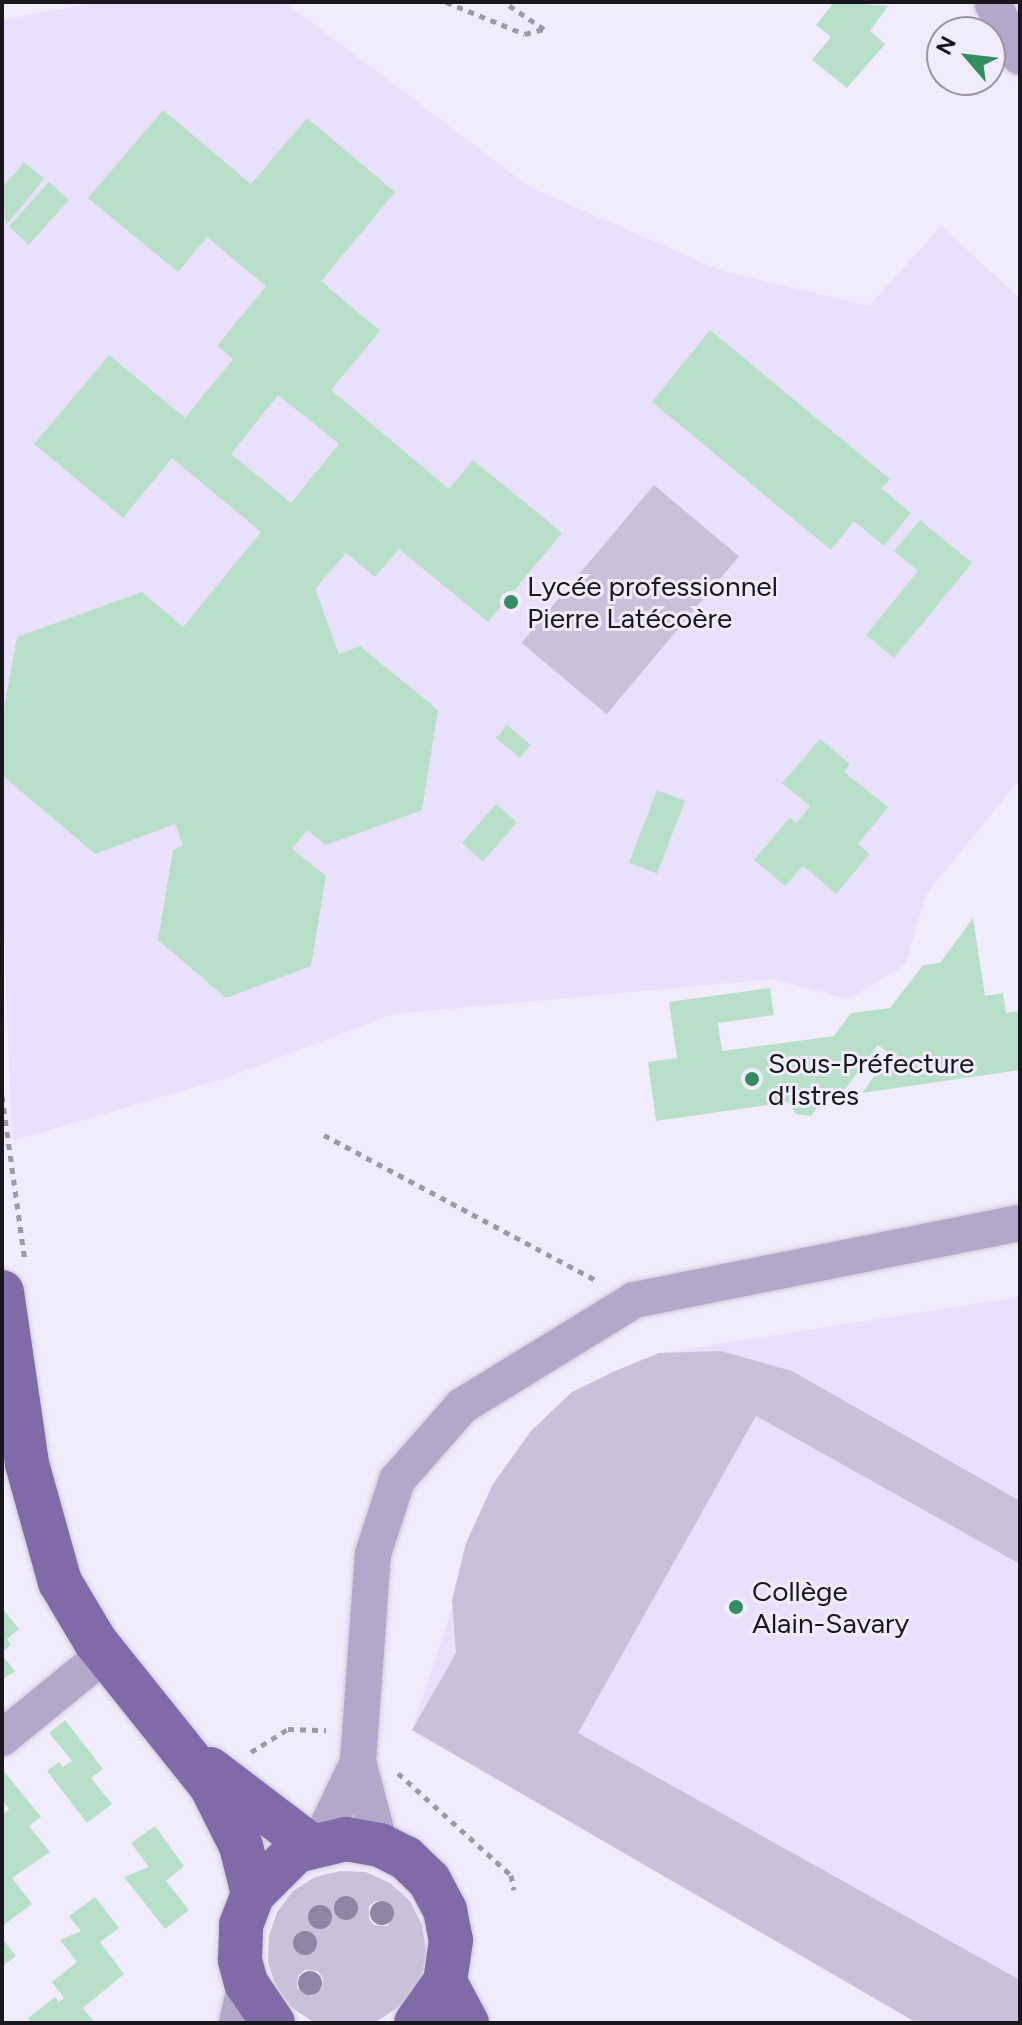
<!DOCTYPE html>
<meta charset="utf-8">
<style>
body{margin:0}
#map{position:relative;width:1022px;height:2025px;overflow:hidden;background:#f1ecfc;font-family:Figtree,sans-serif}
div>[style]{position:absolute}
.built>*{inset:0;background:#e9e0fb}
.green>*{inset:0;background:#c9c0da;transform-origin:0 0}
.building>*{inset:0;background:#b8e0c8;transform-origin:0 0}
.path>*{height:5px;margin-top:-2.5px;transform-origin:0;background:repeating-linear-gradient(90deg,#9d99a6 0 6px,transparent 0 12px)}
.roads{filter:drop-shadow(0 0 2px #cecad8) drop-shadow(0 0 2px #cecad8)}
.minor>*{height:36px;margin:-18px;padding:0 18px;transform-origin:18px;border-radius:18px;background:#b3a7ca}
.major>*{height:44px;margin:-22px;padding:0 22px;transform-origin:22px;border-radius:22px;background:#816aa8}
.trees>*{width:24px;height:24px;margin:-12px;border-radius:50%;background:#9184a5}
.dots>*{width:22px;height:22px;translate:-50% -50%;box-sizing:border-box;border:4px solid #f1ecfc;border-radius:50%}
span{translate:-50% -50%;white-space:nowrap;text-align:center;line-height:1.15;-webkit-text-stroke:6px #f1ecfc;paint-order:stroke}
.poi-label{font-size:28px;color:#19161d}
.left{translate:0 -50%;text-align:left}
.frame{position:absolute;inset:0;border:4px solid #19161d;pointer-events:none}
.north{position:absolute;left:926px;top:16px;width:80px;height:80px;box-sizing:border-box;background:#f1ecfc;border:2px solid #9b96a3;border-radius:50%;rotate:298deg;font-size:22px;font-weight:700;line-height:32px;text-align:center;color:#19161d}
.north::after{content:'';display:block;margin:auto;width:28px;height:36px;background:#348d61;clip-path:polygon(50% 0,100% 100%,50% 72%,0 100%)}
</style>
<div id="map">
<div class="built">
<div style="clip-path:polygon(97px 2px,284px 2px,531px 188px,722px 271px,869px 306px,941px 226px,1020px 298px,1020px 779px,926px 894px,905px 965px,848px 999px,772px 979px,393px 1014px,226px 1078px,12px 1141px,2px 878px,2px 20px)"></div>
<div style="clip-path:polygon(1020px 1297px,1020px 2023px,917px 2023px,412px 1730px,493px 1484px,659px 1353px)"></div>
</div>
<div class="green">
<div style="left:654px;top:485px;width:111px;height:206px;rotate:40deg"></div>
<div style="clip-path:polygon(721px 1351px,792px 1371px,1020px 1501px,1020px 1564px,756px 1416px,578px 1733px,1020px 1980px,1020px 2023px,917px 2023px,412px 1730px,456px 1653px,452px 1600px,466px 1543px,493px 1484px,531px 1431px,572px 1392px,615px 1371px,659px 1353px)"></div>
<div style="clip-path:polygon(evenodd,340px 1871px,366px 1872px,390px 1883px,410px 1901px,422px 1925px,426px 1951px,422px 1977px,409px 2000px,374px 2023px,313px 2022px,291px 2007px,276px 1986px,268px 1962px,269px 1936px,277px 1912px,293px 1891px,315px 1877px,340px 1871px,376px 1901px,385px 1901px,394px 1910px,388px 1926px,374px 1925px,369px 1919px,369px 1906px,376px 1901px,340px 1871px,305px 1970px,318px 1971px,323px 1979px,322px 1988px,312px 1996px,297px 1988px,298px 1976px,305px 1970px)"></div>
</div>
<div class="building">
<div style="clip-path:polygon(834px 2px,888px 6px,870px 31px,885px 44px,847px 88px,812px 60px,831px 37px,816px 25px)"></div>
<div style="clip-path:polygon(evenodd,163px 110px,251px 184px,307px 118px,395px 192px,321px 281px,380px 331px,331px 390px,449px 489px,473px 460px,562px 533px,488px 622px,399px 549px,375px 577px,346px 553px,315px 589px,339px 654px,360px 646px,438px 710px,422px 810px,326px 845px,307px 830px,292px 849px,326px 876px,311px 966px,226px 998px,158px 940px,173px 850px,183px 845px,175px 824px,95px 854px,2px 775px,2px 719px,17px 637px,142px 592px,183px 627px,261px 532px,172px 458px,123px 518px,34px 444px,109px 355px,185px 418px,233px 359px,217px 346px,266px 286px,207px 237px,178px 272px,88px 198px,163px 110px,278px 395px,339px 444px,291px 503px,231px 454px,278px 395px)"></div>
<div style="clip-path:polygon(24px 162px,44px 179px,6px 225px,2px 188px)"></div>
<div style="left:49px;top:182px;width:27px;height:60px;rotate:42deg"></div>
<div style="clip-path:polygon(710px 330px,890px 479px,881px 488px,911px 513px,884px 546px,854px 521px,831px 550px,652px 402px)"></div>
<div style="clip-path:polygon(920px 520px,972px 563px,894px 658px,866px 635px,918px 571px,894px 551px)"></div>
<div style="left:507px;top:725px;width:31px;height:17px;rotate:40deg"></div>
<div style="clip-path:polygon(820px 739px,850px 764px,844px 772px,888px 807px,858px 844px,870px 854px,836px 894px,803px 866px,785px 886px,754px 860px,790px 817px,796px 823px,810px 806px,782px 783px)"></div>
<div style="left:657px;top:790px;width:30px;height:78px;rotate:21deg"></div>
<div style="left:496px;top:804px;width:28px;height:52px;rotate:41deg"></div>
<div style="clip-path:polygon(973px 918px,985px 996px,1003px 993px,1006px 1013px,1020px 1011px,1020px 1070px,862px 1093px,890px 1054px,878px 1045px,841px 1095px,824px 1098px,811px 1116px,796px 1114px,788px 1102px,656px 1121px,648px 1062px,677px 1058px,669px 1002px,770px 988px,774px 1015px,718px 1023px,722px 1051px,834px 1036px,851px 1013px,890px 1008px,923px 965px,940px 963px)"></div>
<div style="clip-path:polygon(2px 1608px,19px 1629px,7px 1639px,11px 1645px,2px 1652px)"></div>
<div style="clip-path:polygon(2px 1655px,15px 1671px,2px 1680px)"></div>
<div style="clip-path:polygon(65px 1720px,103px 1769px,91px 1778px,112px 1804px,87px 1823px,47px 1771px,59px 1762px,63px 1767px,72px 1761px,49px 1733px)"></div>
<div style="clip-path:polygon(2px 1769px,41px 1817px,29px 1826px,50px 1852px,12px 1878px,32px 1904px,2px 1926px,2px 1815px,9px 1809px,2px 1800px)"></div>
<div style="clip-path:polygon(155px 1826px,184px 1866px,166px 1881px,189px 1910px,165px 1929px,124px 1877px,149px 1867px,131px 1843px)"></div>
<div style="clip-path:polygon(95px 1897px,119px 1928px,100px 1942px,124px 1974px,83px 2008px,95px 2023px,32px 2023px,28px 2018px,55px 1997px,59px 2002px,64px 1998px,52px 1982px,77px 1962px,60px 1940px,81px 1931px,69px 1916px)"></div>
<div style="clip-path:polygon(2px 1938px,16px 1956px,2px 1966px)"></div>
</div>
<div class="path">
<div style="left:446px;top:2px;width:85px;rotate:22.1deg"></div>
<div style="left:525px;top:34px;width:20px;rotate:-15deg"></div>
<div style="left:544px;top:29px;width:48px;rotate:-146deg"></div>
<div style="left:2px;top:1096px;width:167px;rotate:82.1deg"></div>
<div style="left:324px;top:1135px;width:310px;rotate:28.1deg"></div>
<div style="left:251px;top:1752px;width:44px;rotate:-31.9deg"></div>
<div style="left:288px;top:1729px;width:38px;rotate:2deg"></div>
<div style="left:398px;top:1773px;width:152px;rotate:42.1deg"></div>
<div style="left:511px;top:1875px;width:15px;rotate:79deg"></div>
</div>
<div class="roads">
<div class="minor">
<div style="left:993px;top:4px;width:59px;rotate:63deg"></div>
<div style="left:2px;top:1738px;width:133px;rotate:-39.2deg"></div>
<div style="left:320px;top:1842px;width:89px;rotate:-64.6deg"></div>
<div style="left:380px;top:1845px;width:86px;rotate:-104.8deg"></div>
<div style="left:358px;top:1762px;width:209px;rotate:-85.9deg"></div>
<div style="left:373px;top:1554px;width:78px;rotate:-72deg"></div>
<div style="left:397px;top:1480px;width:98px;rotate:-48.7deg"></div>
<div style="left:462px;top:1406px;width:202px;rotate:-31.6deg"></div>
<div style="left:634px;top:1300px;width:394px;rotate:-11.3deg"></div>
<div style="left:237px;top:2023px;width:41px;rotate:-77.3deg"></div>
</div>
<div class="major">
<div style="left:2px;top:1292px;width:174px;rotate:81.7deg"></div>
<div style="left:27px;top:1464px;width:123px;rotate:74.4deg"></div>
<div style="left:60px;top:1582px;width:69px;rotate:59.3deg"></div>
<div style="left:95px;top:1641px;width:186px;rotate:51.3deg"></div>
<div style="left:211px;top:1786px;width:67px;rotate:63.4deg"></div>
<div style="left:241px;top:1846px;width:49px;rotate:76deg"></div>
<div style="left:210px;top:1769px;width:126px;rotate:37.2deg"></div>
<div style="left:445px;top:1982px;width:47px;rotate:61.8deg"></div>
<div style="left:273px;top:2023px;width:48px;rotate:-124deg"></div>
<div style="left:246px;top:1983px;width:24px;rotate:-105deg"></div>
<div style="left:240px;top:1960px;width:35px;rotate:-88deg"></div>
<div style="left:241px;top:1925px;width:33px;rotate:-69deg"></div>
<div style="left:253px;top:1894px;width:61px;rotate:-45deg"></div>
<div style="left:296px;top:1851px;width:51px;rotate:-13.5deg"></div>
<div style="left:346px;top:1839px;width:35px;rotate:10deg"></div>
<div style="left:380px;top:1845px;width:29px;rotate:27deg"></div>
<div style="left:406px;top:1858px;width:32px;rotate:44deg"></div>
<div style="left:429px;top:1880px;width:34px;rotate:62deg"></div>
<div style="left:445px;top:1910px;width:31px;rotate:79deg"></div>
<div style="left:451px;top:1940px;width:42px;rotate:98.1deg"></div>
<div style="left:445px;top:1982px;width:50px;rotate:125.3deg"></div>
</div>
</div>
<div class="trees">
<div style="left:346px;top:1908px"></div>
<div style="left:382px;top:1913px"></div>
<div style="left:320px;top:1917px"></div>
<div style="left:305px;top:1943px"></div>
<div style="left:310px;top:1983px"></div>
</div>
<div class="dots">
<div style="left:511px;top:602px;background:#348d61"></div>
<div style="left:752px;top:1079px;background:#348d61"></div>
<div style="left:736px;top:1607px;background:#348d61"></div>
</div>
<div class="poi-label">
<span class="left" style="left:527px;top:602px">Lycée professionnel<br>Pierre Latécoère</span>
<span class="left" style="left:768px;top:1079px">Sous-Préfecture<br>d'Istres</span>
<span class="left" style="left:752px;top:1607px">Collège<br>Alain-Savary</span>
</div>
<div class="frame"></div>
<div class="north">N</div>
</div>
